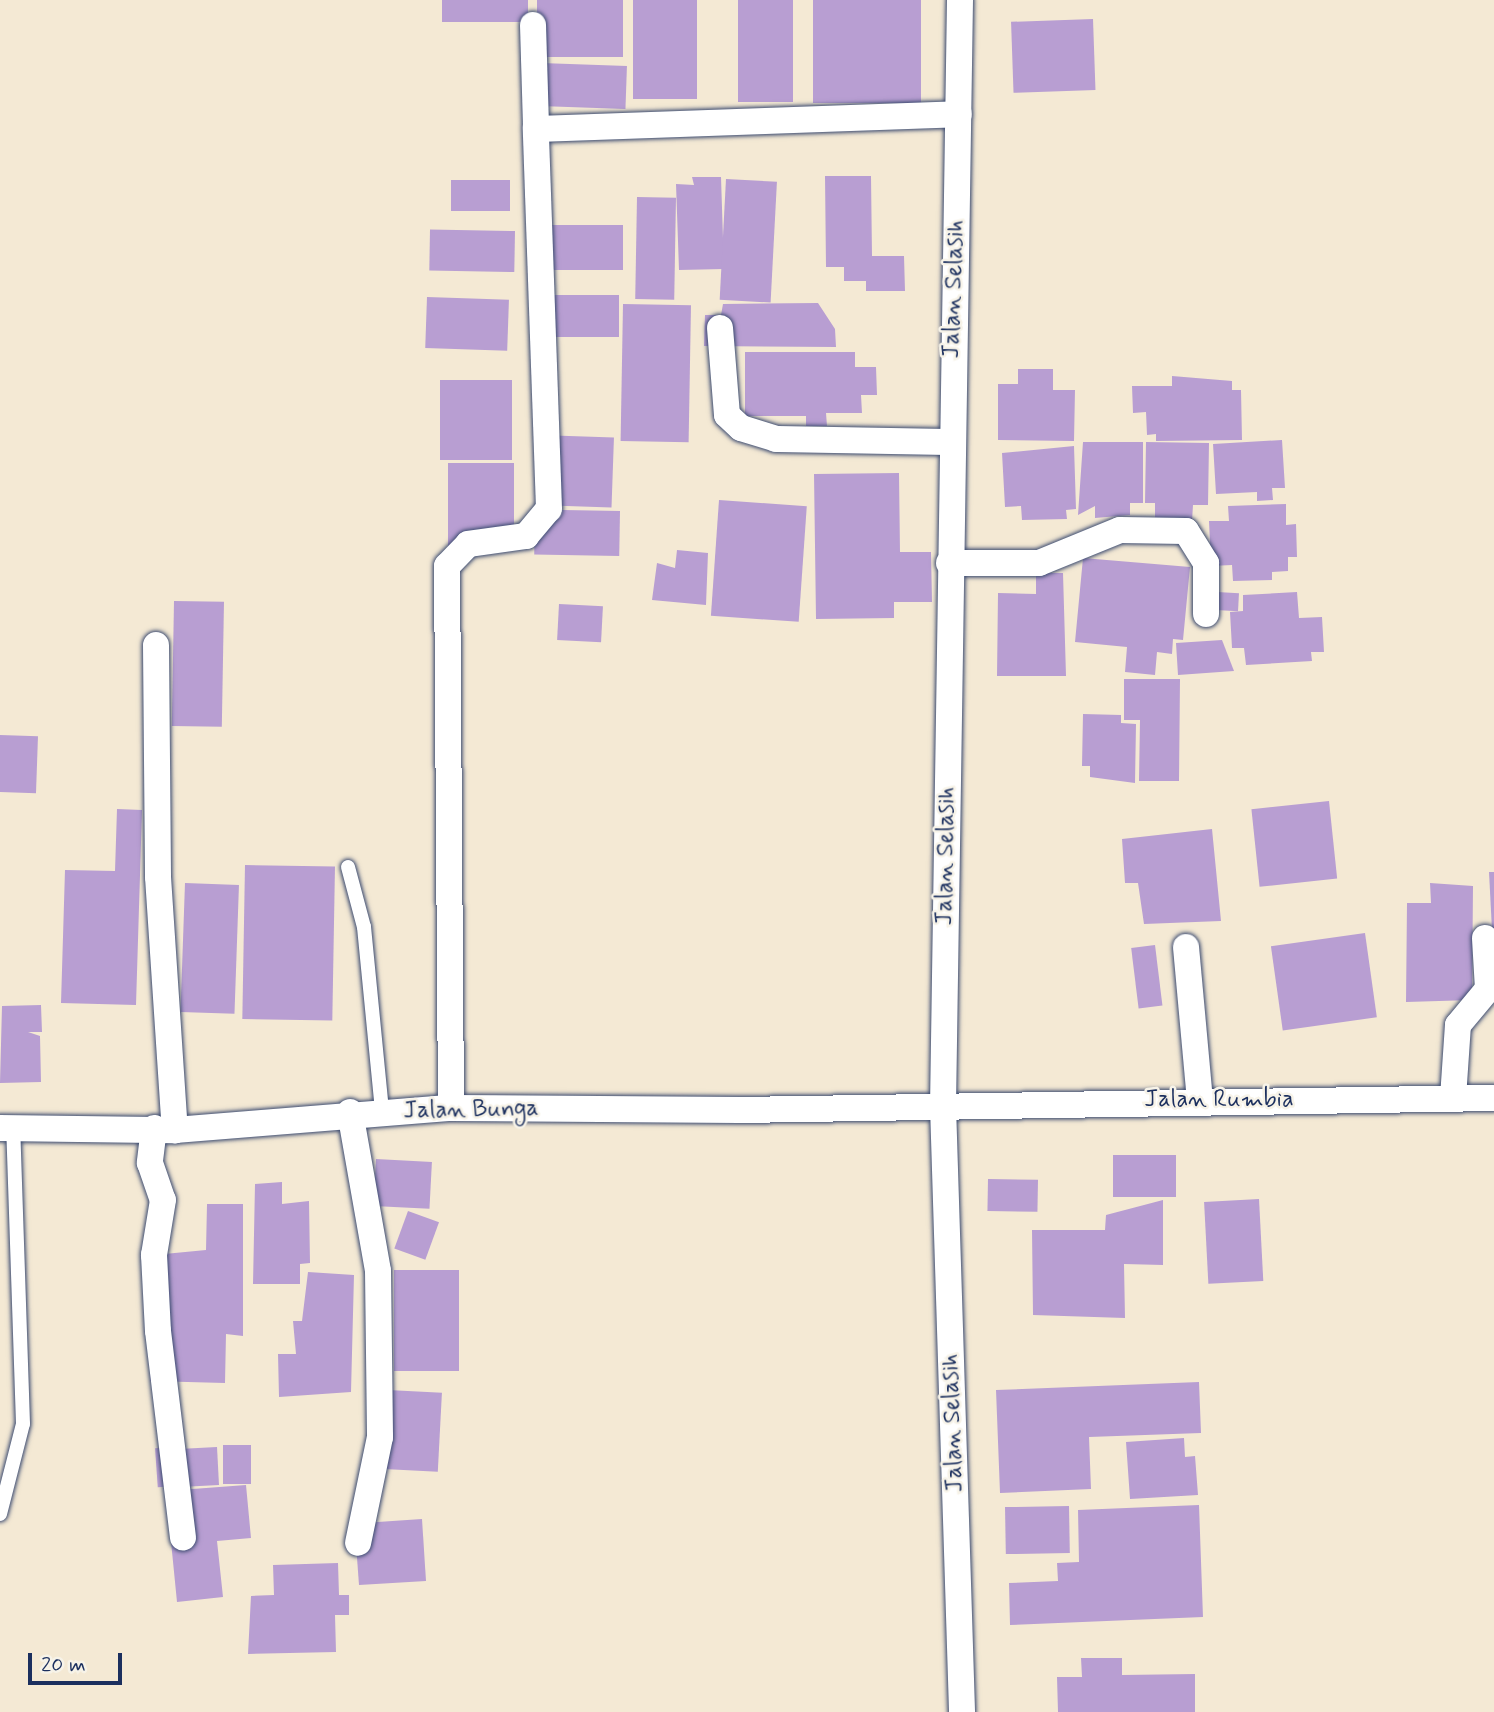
<!DOCTYPE html>
<style>
body{margin:0}
#map{position:relative;width:1494px;height:1712px;overflow:hidden;background:#f4e9d4;font-family:Mynerve,sans-serif}
div>[style]{position:absolute}
.building>*{inset:0;background:#b89ed2;transform-origin:0 0}
.roads{filter:drop-shadow(0 0 2px #3c4b70) drop-shadow(0 0 2px #3c4b70)}
.lane>*{height:14px;margin:-7px;padding:0 7px;transform-origin:7px;border-radius:7px;background:#fff}
.street>*{height:26px;margin:-13px;padding:0 13px;transform-origin:13px;border-radius:13px;background:#fff}
span{translate:-50% -50%;white-space:nowrap;text-align:center;line-height:1.15;-webkit-text-stroke:5px #f7f3e8;paint-order:stroke}
.street-label{font-size:24px;color:#1b2f5e}
.scale{position:absolute;left:28px;top:1653px;width:94px;height:32px;box-sizing:border-box;border:4px solid #1b2f5e;border-top:0;padding-left:9px;font-size:21px;line-height:24px;white-space:nowrap;color:#1b2f5e;-webkit-text-stroke:5px #f7f3e8;paint-order:stroke}
</style>
<div id="map">
<div class="building">
<div style="left:442px;top:0;width:86px;height:22px"></div>
<div style="left:537px;top:0;width:86px;height:57px"></div>
<div style="left:633px;top:0;width:64px;height:99px"></div>
<div style="left:738px;top:0;width:55px;height:102px"></div>
<div style="left:813px;top:0;width:108px;height:103px"></div>
<div style="left:1093px;top:19px;width:71px;height:82px;rotate:88deg"></div>
<div style="left:541px;top:63px;width:86px;height:43px;rotate:2deg"></div>
<div style="clip-path:polygon(825px 176px,871px 176px,872px 256px,904px 256px,905px 291px,866px 291px,866px 281px,844px 281px,844px 267px,826px 267px)"></div>
<div style="clip-path:polygon(692px 177px,721px 177px,724px 269px,679px 270px,676px 184px,694px 185px)"></div>
<div style="left:726px;top:179px;width:51px;height:121px;rotate:3deg"></div>
<div style="left:451px;top:180px;width:59px;height:31px"></div>
<div style="left:637px;top:197px;width:39px;height:102px;rotate:1deg"></div>
<div style="left:548px;top:225px;width:75px;height:45px"></div>
<div style="left:515px;top:231px;width:41px;height:85px;rotate:91deg"></div>
<div style="left:534px;top:295px;width:85px;height:42px"></div>
<div style="left:427px;top:297px;width:82px;height:51px;rotate:2deg"></div>
<div style="clip-path:polygon(818px 303px,835px 329px,836px 347px,704px 346px,705px 315px,721px 315px,723px 304px)"></div>
<div style="left:623px;top:304px;width:68px;height:137px;rotate:1deg"></div>
<div style="clip-path:polygon(745px 352px,855px 352px,855px 367px,876px 367px,877px 395px,861px 395px,862px 413px,826px 413px,827px 426px,806px 426px,806px 416px,745px 416px)"></div>
<div style="clip-path:polygon(1018px 369px,1053px 369px,1053px 390px,1075px 390px,1074px 441px,998px 440px,998px 384px,1018px 384px)"></div>
<div style="clip-path:polygon(1172px 376px,1232px 381px,1232px 390px,1241px 390px,1242px 440px,1156px 441px,1156px 434px,1147px 435px,1146px 412px,1133px 413px,1132px 386px,1172px 386px)"></div>
<div style="left:440px;top:380px;width:72px;height:80px"></div>
<div style="left:539px;top:435px;width:75px;height:70px;rotate:2deg"></div>
<div style="clip-path:polygon(1282px 440px,1285px 488px,1272px 488px,1273px 500px,1257px 501px,1257px 492px,1216px 494px,1213px 444px)"></div>
<div style="clip-path:polygon(1083px 442px,1143px 442px,1143px 503px,1130px 503px,1130px 515px,1095px 518px,1095px 506px,1078px 515px)"></div>
<div style="clip-path:polygon(1146px 442px,1209px 443px,1208px 505px,1193px 505px,1192px 521px,1155px 520px,1155px 503px,1145px 503px)"></div>
<div style="clip-path:polygon(1074px 446px,1076px 509px,1066px 510px,1067px 519px,1022px 520px,1021px 506px,1005px 507px,1002px 453px)"></div>
<div style="left:514px;top:463px;width:87px;height:66px;rotate:90deg"></div>
<div style="clip-path:polygon(899px 473px,900px 552px,931px 552px,932px 602px,894px 602px,894px 618px,816px 619px,814px 474px)"></div>
<div style="left:719px;top:500px;width:88px;height:116px;rotate:4deg"></div>
<div style="clip-path:polygon(1286px 504px,1286px 525px,1296px 524px,1297px 557px,1288px 557px,1288px 571px,1272px 572px,1272px 580px,1233px 581px,1232px 565px,1211px 566px,1209px 521px,1229px 521px,1228px 506px)"></div>
<div style="left:620px;top:511px;width:45px;height:85px;rotate:91deg"></div>
<div style="clip-path:polygon(677px 550px,708px 553px,706px 605px,652px 600px,657px 563px,675px 568px)"></div>
<div style="clip-path:polygon(1083px 558px,1190px 567px,1183px 640px,1173px 639px,1172px 654px,1157px 652px,1155px 675px,1125px 672px,1127px 647px,1075px 642px)"></div>
<div style="clip-path:polygon(1036px 573px,1063px 573px,1066px 676px,997px 676px,998px 593px,1036px 594px)"></div>
<div style="left:1217px;top:592px;width:22px;height:18px;rotate:3deg"></div>
<div style="clip-path:polygon(1297px 592px,1299px 618px,1322px 617px,1324px 652px,1311px 652px,1312px 661px,1246px 665px,1244px 648px,1232px 648px,1230px 612px,1243px 611px,1243px 595px)"></div>
<div style="left:174px;top:601px;width:50px;height:125px;rotate:1deg"></div>
<div style="left:559px;top:604px;width:44px;height:36px;rotate:3deg"></div>
<div style="clip-path:polygon(1222px 640px,1234px 671px,1178px 675px,1176px 643px)"></div>
<div style="clip-path:polygon(1124px 679px,1180px 679px,1179px 781px,1139px 781px,1140px 720px,1124px 720px)"></div>
<div style="clip-path:polygon(1083px 714px,1121px 715px,1121px 723px,1136px 724px,1135px 783px,1090px 777px,1090px 766px,1082px 766px)"></div>
<div style="left:0;top:735px;width:38px;height:57px;rotate:2deg"></div>
<div style="left:1329px;top:801px;width:78px;height:78px;rotate:84deg"></div>
<div style="clip-path:polygon(117px 809px,142px 810px,136px 1005px,61px 1003px,65px 870px,115px 871px)"></div>
<div style="clip-path:polygon(1212px 829px,1221px 921px,1144px 924px,1138px 883px,1125px 883px,1122px 839px)"></div>
<div style="left:245px;top:865px;width:90px;height:154px;rotate:1deg"></div>
<div style="clip-path:polygon(1489px 872px,1494px 872px,1494px 930px,1492px 930px)"></div>
<div style="left:185px;top:883px;width:54px;height:129px;rotate:2deg"></div>
<div style="clip-path:polygon(1430px 883px,1473px 886px,1472px 1000px,1406px 1002px,1407px 903px,1431px 903px)"></div>
<div style="left:1365px;top:933px;width:85px;height:95px;rotate:82deg"></div>
<div style="left:1155px;top:945px;width:61px;height:24px;rotate:83deg"></div>
<div style="clip-path:polygon(41px 1005px,42px 1032px,28px 1032px,40px 1036px,41px 1082px,0 1083px,2px 1006px)"></div>
<div style="left:1113px;top:1155px;width:63px;height:42px"></div>
<div style="left:376px;top:1159px;width:56px;height:47px;rotate:3deg"></div>
<div style="left:988px;top:1179px;width:50px;height:32px;rotate:1deg"></div>
<div style="clip-path:polygon(282px 1182px,282px 1204px,309px 1201px,310px 1263px,300px 1264px,300px 1284px,253px 1284px,255px 1184px)"></div>
<div style="left:1259px;top:1199px;width:82px;height:55px;rotate:87deg"></div>
<div style="clip-path:polygon(1163px 1200px,1163px 1265px,1124px 1264px,1125px 1318px,1033px 1315px,1032px 1230px,1105px 1230px,1106px 1215px)"></div>
<div style="clip-path:polygon(207px 1204px,243px 1204px,243px 1336px,226px 1334px,225px 1383px,150px 1381px,154px 1255px,206px 1250px)"></div>
<div style="left:408px;top:1211px;width:33px;height:40px;rotate:20deg"></div>
<div style="left:394px;top:1270px;width:65px;height:101px"></div>
<div style="clip-path:polygon(308px 1272px,354px 1275px,351px 1392px,279px 1397px,278px 1354px,296px 1354px,293px 1321px,302px 1321px)"></div>
<div style="clip-path:polygon(1199px 1382px,1201px 1433px,1089px 1437px,1091px 1489px,1000px 1493px,996px 1390px)"></div>
<div style="left:388px;top:1390px;width:54px;height:79px;rotate:3deg"></div>
<div style="clip-path:polygon(1184px 1438px,1185px 1457px,1195px 1456px,1198px 1495px,1130px 1499px,1126px 1442px)"></div>
<div style="left:251px;top:1445px;width:39px;height:28px;rotate:90deg"></div>
<div style="left:173px;top:1447px;width:39px;height:18px;rotate:86deg"></div>
<div style="left:217px;top:1447px;width:38px;height:43px;rotate:87deg"></div>
<div style="clip-path:polygon(246px 1485px,251px 1538px,217px 1541px,223px 1597px,177px 1602px,166px 1491px)"></div>
<div style="clip-path:polygon(1199px 1505px,1203px 1617px,1010px 1625px,1009px 1583px,1058px 1581px,1057px 1563px,1079px 1562px,1078px 1510px)"></div>
<div style="left:1069px;top:1506px;width:47px;height:64px;rotate:89deg"></div>
<div style="clip-path:polygon(422px 1519px,426px 1581px,359px 1585px,356px 1544px,363px 1523px)"></div>
<div style="clip-path:polygon(338px 1563px,339px 1595px,349px 1595px,349px 1615px,335px 1615px,336px 1652px,248px 1654px,251px 1596px,274px 1595px,273px 1565px)"></div>
<div style="clip-path:polygon(1081px 1658px,1122px 1658px,1122px 1675px,1195px 1674px,1195px 1712px,1058px 1712px,1057px 1677px,1082px 1677px)"></div>
</div>
<div class="roads">
<div class="lane">
<div style="left:348px;top:867px;width:62px;rotate:75.1deg"></div>
<div style="left:364px;top:927px;width:185px;rotate:84.4deg"></div>
<div style="left:0;top:1514px;width:93px;rotate:-75.7deg"></div>
<div style="left:23px;top:1424px;width:296px;rotate:-91.9deg"></div>
</div>
<div class="street">
<div style="left:960px;top:0;width:1106px;rotate:90.88deg"></div>
<div style="left:943px;top:1106px;width:606px;rotate:88.2deg"></div>
<div style="left:533px;top:25px;width:104px;rotate:88.3deg"></div>
<div style="left:720px;top:328px;width:87px;rotate:85.4deg"></div>
<div style="left:727px;top:415px;width:19px;rotate:43deg"></div>
<div style="left:741px;top:428px;width:37px;rotate:17deg"></div>
<div style="left:776px;top:439px;width:173px;rotate:1deg"></div>
<div style="left:949px;top:563px;width:90px"></div>
<div style="left:1039px;top:563px;width:87px;rotate:-22.2deg"></div>
<div style="left:1120px;top:530px;width:66px;rotate:0.9deg"></div>
<div style="left:1186px;top:531px;width:38px;rotate:58deg"></div>
<div style="left:1206px;top:563px;width:51px;rotate:90deg"></div>
<div style="left:156px;top:645px;width:232px;rotate:89.5deg"></div>
<div style="left:158px;top:877px;width:254px;rotate:86.2deg"></div>
<div style="left:1186px;top:947px;width:154px;rotate:84.8deg"></div>
<div style="left:1453px;top:1098px;width:73px;rotate:-86.1deg"></div>
<div style="left:1458px;top:1025px;width:47px;rotate:-50.2deg"></div>
<div style="left:1488px;top:989px;width:51px;rotate:-93.4deg"></div>
<div style="left:451px;top:1108px;width:542px;rotate:-90.42deg"></div>
<div style="left:447px;top:566px;width:30px;rotate:-46deg"></div>
<div style="left:468px;top:544px;width:59px;rotate:-7.9deg"></div>
<div style="left:526px;top:536px;width:35px;rotate:-50deg"></div>
<div style="left:549px;top:509px;width:380px;rotate:-92deg"></div>
<div style="left:536px;top:129px;width:423px;rotate:-2deg"></div>
<div style="left:350px;top:1112px;width:161px;rotate:80deg"></div>
<div style="left:378px;top:1271px;width:166px;rotate:89.3deg"></div>
<div style="left:380px;top:1437px;width:108px;rotate:101.7deg"></div>
<div style="left:0;top:1128px;width:175px;rotate:0.7deg"></div>
<div style="left:175px;top:1130px;width:277px;rotate:-4.6deg"></div>
<div style="left:451px;top:1108px;width:288px;rotate:0.4deg"></div>
<div style="left:739px;top:1110px;width:755px;rotate:-0.91deg"></div>
<div style="left:154px;top:1128px;width:35px;rotate:97deg"></div>
<div style="left:150px;top:1163px;width:39px;rotate:71deg"></div>
<div style="left:163px;top:1200px;width:56px;rotate:99.3deg"></div>
<div style="left:154px;top:1255px;width:76px;rotate:87deg"></div>
<div style="left:158px;top:1331px;width:208px;rotate:83.1deg"></div>
</div>
</div>
<div class="street-label">
<span style="left:954px;top:289px;rotate:-88deg">Jalan Selasih</span>
<span style="left:946px;top:856px;rotate:-89deg">Jalan Selasih</span>
<span style="left:1219px;top:1100px">Jalan Rumbia</span>
<span style="left:471px;top:1110px;rotate:-1deg">Jalan Bunga</span>
<span style="left:953px;top:1423px;rotate:-92deg">Jalan Selasih</span>
</div>
<div class="scale">20 m</div>
</div>
